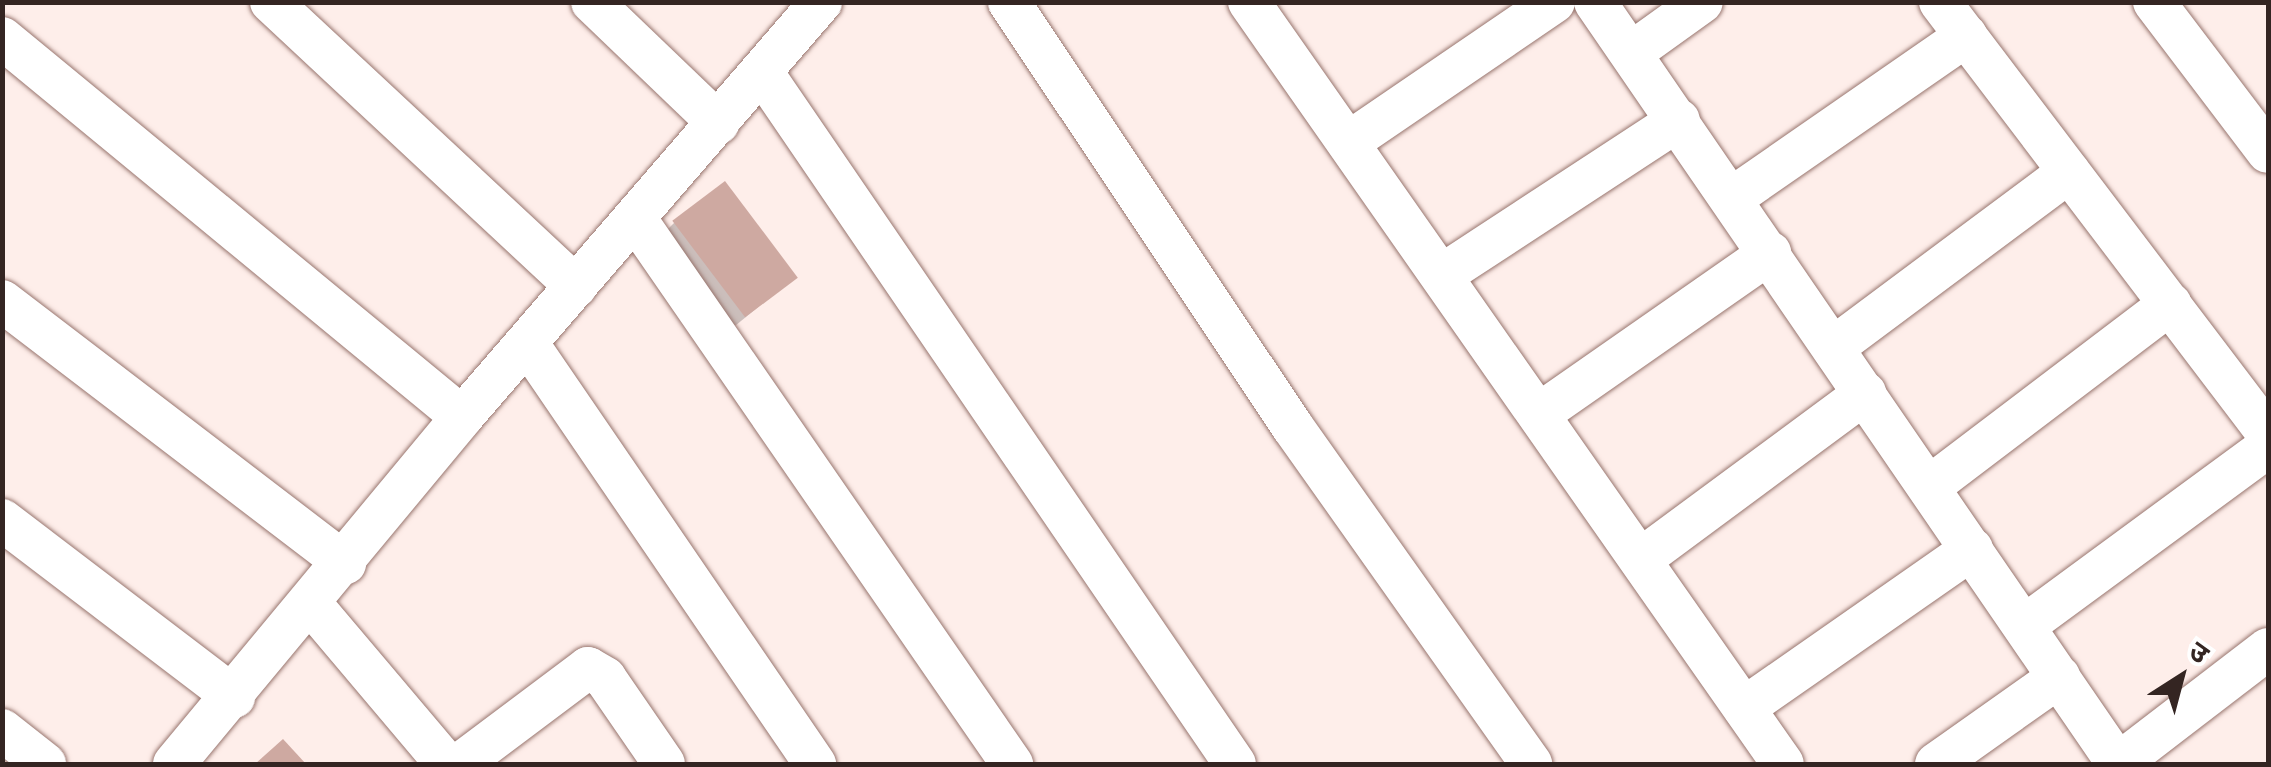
<!DOCTYPE html>
<meta charset="utf-8">
<style>
body{margin:0}
#map{position:relative;width:2271px;height:767px;overflow:hidden;background:#feeeea;font-family:Karla,"Noto Sans Devanagari",sans-serif}
div>[style]{position:absolute}
.shadow>*{inset:0;background:#0003}
.building>*{inset:0;background:#cea9a1;transform-origin:0 0}
.roads{filter:drop-shadow(0 0 2px #98756e) drop-shadow(0 0 2px #98756e)}
.minor>*{height:42px;margin:-21px;padding:0 21px;transform-origin:21px;border-radius:21px;background:#fff}
span{translate:-50% -50%;white-space:nowrap;text-align:center;line-height:1.15;-webkit-text-stroke:10px #fff;paint-order:stroke}
.frame{position:absolute;inset:0;border:5px solid #342522;pointer-events:none}
.north{position:absolute;left:2131px;top:627px;width:100px;height:100px;-webkit-text-stroke:8px #fff;paint-order:stroke;rotate:36deg;font-size:28px;font-weight:700;line-height:40px;text-align:center;color:#342522}
.north::after{content:'';display:block;margin:auto;width:35px;height:45px;background:#342522;clip-path:polygon(50% 0,100% 100%,50% 72%,0 100%)}
</style>
<div id="map">
<div class="shadow">
<div style="clip-path:polygon(675px 222px,795px 277px,730px 330px,660px 237px)"></div>
</div>
<div class="building">
<div style="left:725px;top:181px;width:121px;height:66px;rotate:53deg"></div>
<div style="clip-path:polygon(283px 739px,306px 764px,255px 764px)"></div>
</div>
<div class="roads">
<div class="minor">
<div style="left:271px;top:2px;width:417px;rotate:43deg"></div>
<div style="left:592px;top:2px;width:175px;rotate:43.8deg"></div>
<div style="left:1009px;top:2px;width:510px;rotate:56.28deg"></div>
<div style="left:1292px;top:426px;width:414px;rotate:54.7deg"></div>
<div style="left:1249px;top:2px;width:930px;rotate:54.98deg"></div>
<div style="left:1595px;top:2px;width:924px;rotate:55.54deg"></div>
<div style="left:1940px;top:2px;width:542px;rotate:52.79deg"></div>
<div style="left:2154px;top:2px;width:188px;rotate:52.8deg"></div>
<div style="left:2px;top:38px;width:596px;rotate:39.49deg"></div>
<div style="left:1631px;top:53px;width:87px;rotate:-35.7deg"></div>
<div style="left:762px;top:72px;width:838px;rotate:55.65deg"></div>
<div style="left:1349px;top:142px;width:248px;rotate:-34.3deg"></div>
<div style="left:1732px;top:198px;width:285px;rotate:-34.7deg"></div>
<div style="left:635px;top:218px;width:664px;rotate:55.38deg"></div>
<div style="left:1442px;top:275px;width:283px;rotate:-33.2deg"></div>
<div style="left:2px;top:301px;width:432px;rotate:37.4deg"></div>
<div style="left:528px;top:344px;width:509px;rotate:55.65deg"></div>
<div style="left:1834px;top:347px;width:293px;rotate:-36.7deg"></div>
<div style="left:1539px;top:414px;width:282px;rotate:-34.9deg"></div>
<div style="left:1929px;top:487px;width:303px;rotate:-37.2deg"></div>
<div style="left:2px;top:520px;width:292px;rotate:37.3deg"></div>
<div style="left:1641px;top:559px;width:279px;rotate:-36.5deg"></div>
<div style="left:311px;top:604px;width:209px;rotate:49.8deg"></div>
<div style="left:2024px;top:626px;width:303px;rotate:-36.3deg"></div>
<div style="left:1744px;top:708px;width:278px;rotate:-34.9deg"></div>
<div style="left:2px;top:730px;width:55px;rotate:38.3deg"></div>
<div style="left:174px;top:764px;width:451px;rotate:-50.3deg"></div>
<div style="left:462px;top:417px;width:549px;rotate:-49.14deg"></div>
<div style="left:460px;top:764px;width:160px;rotate:-36.9deg"></div>
<div style="left:588px;top:668px;width:20px;rotate:30deg"></div>
<div style="left:605px;top:678px;width:104px;rotate:55.5deg"></div>
<div style="left:1936px;top:764px;width:151px;rotate:-35.3deg"></div>
<div style="left:2118px;top:764px;width:189px;rotate:-37.5deg"></div>
</div>
</div>
<div class="frame"></div>
<div class="north">उ</div>
</div>
